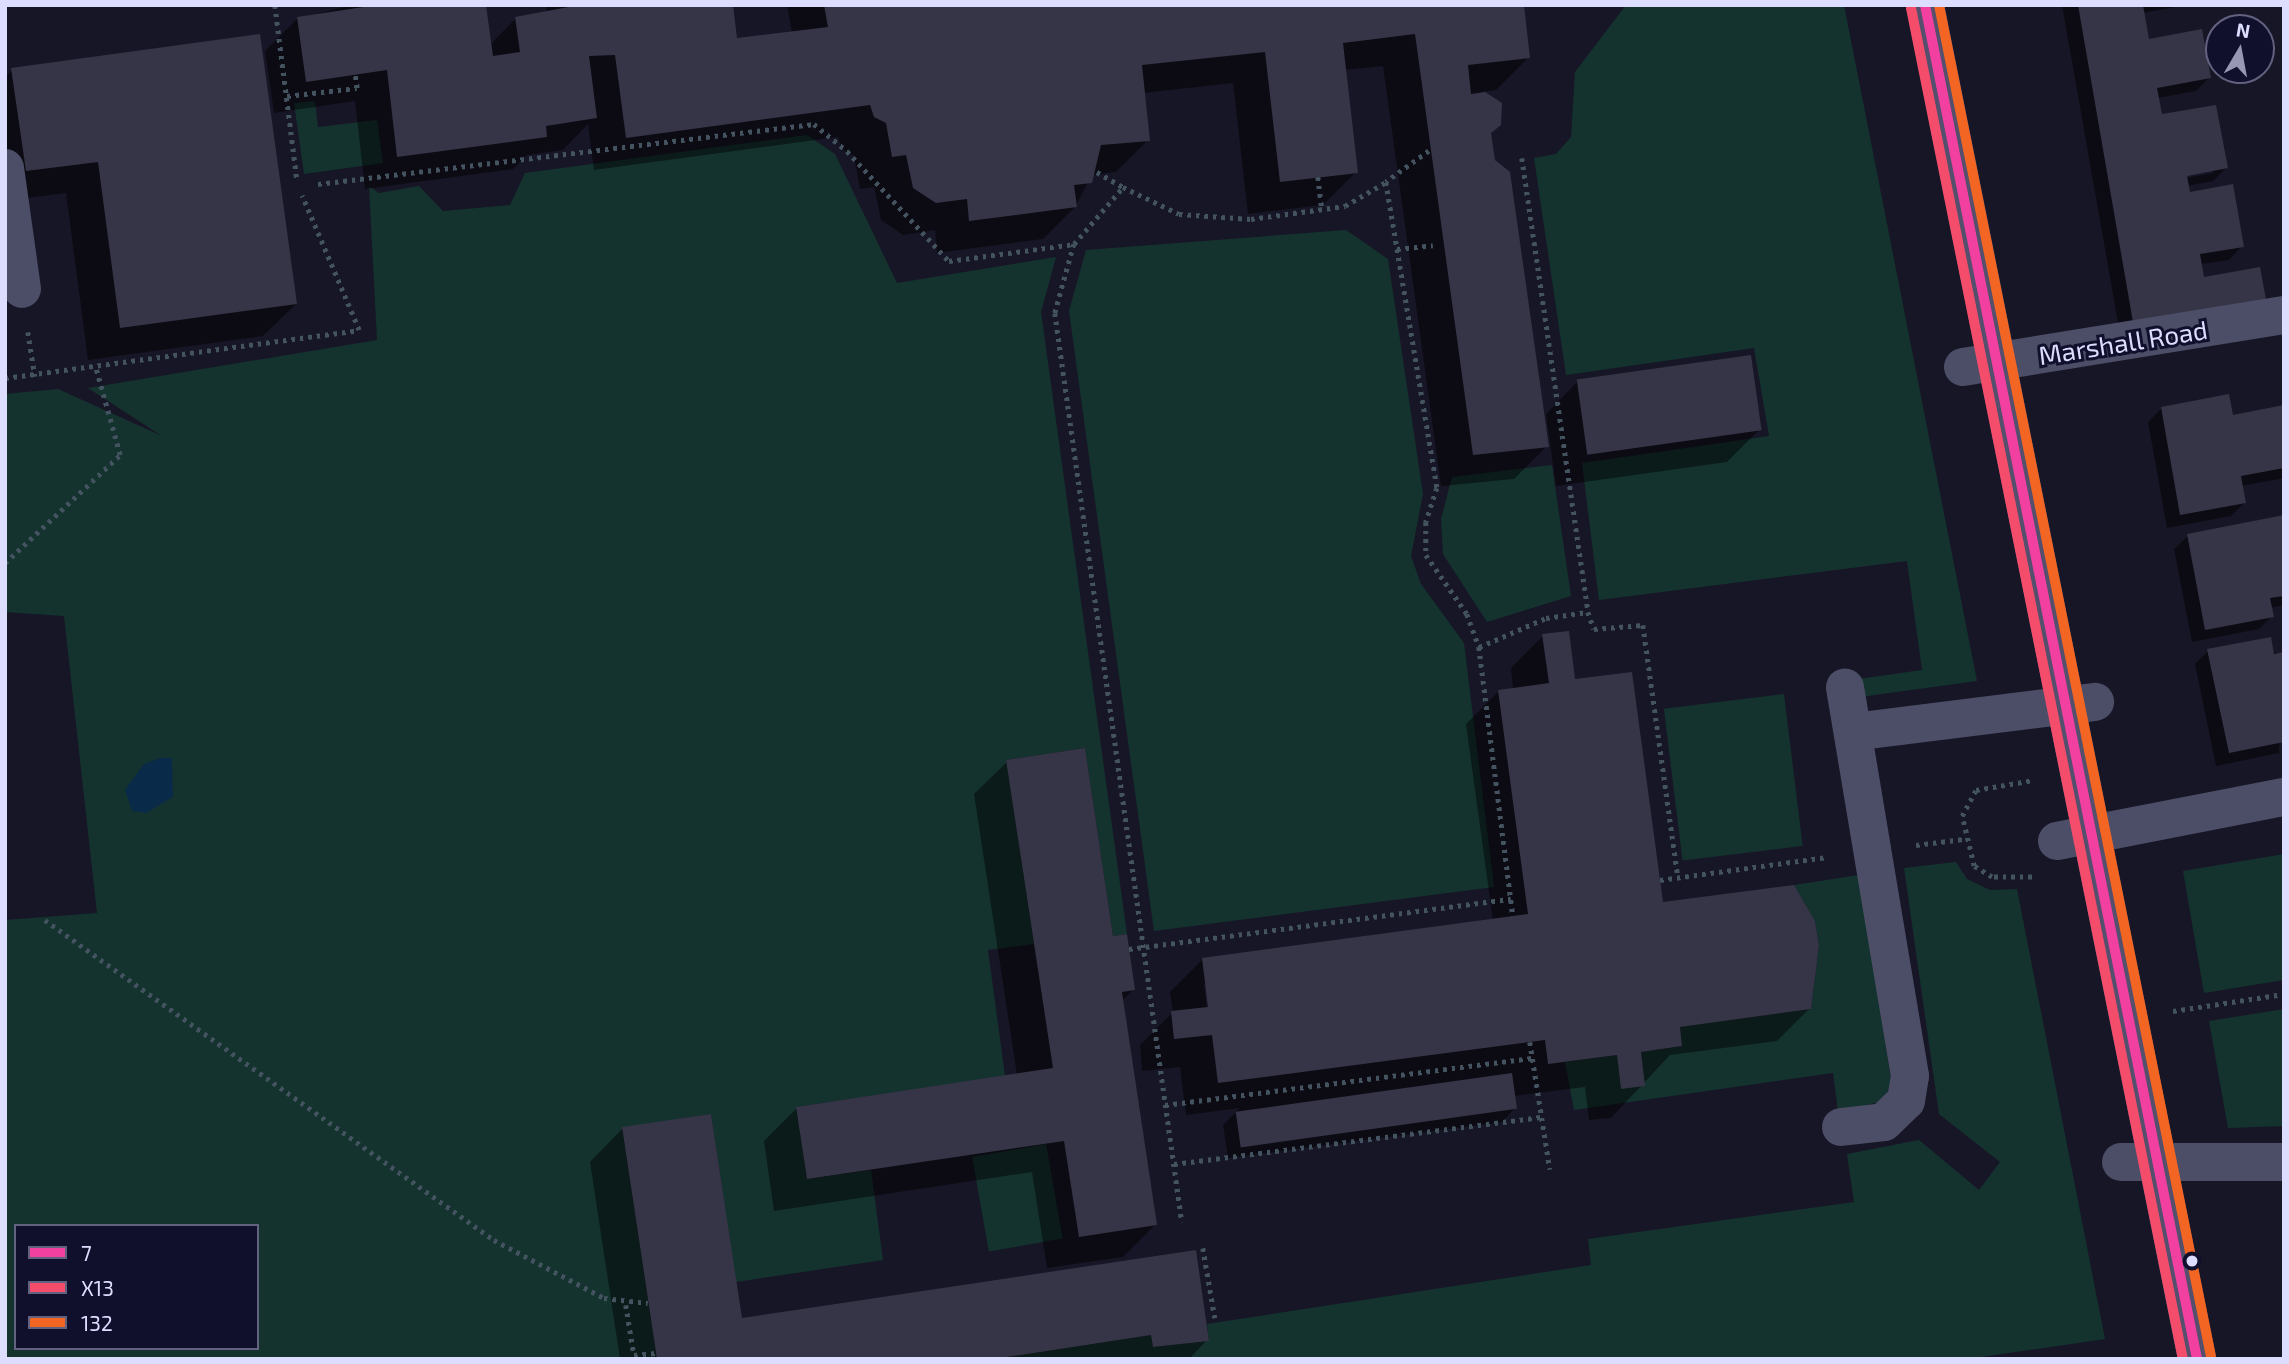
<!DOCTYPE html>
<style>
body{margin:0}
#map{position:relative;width:2289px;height:1364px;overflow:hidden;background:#171626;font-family:"Exo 2",sans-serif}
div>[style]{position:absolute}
.green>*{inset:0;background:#14332f;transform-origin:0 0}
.water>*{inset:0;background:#0a2a49}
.shadow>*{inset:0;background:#0007}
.building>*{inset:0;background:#363547;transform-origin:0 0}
.path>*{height:4.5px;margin-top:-2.25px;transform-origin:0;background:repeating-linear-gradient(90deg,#43535f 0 3.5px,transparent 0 8.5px)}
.minor>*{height:38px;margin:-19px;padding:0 19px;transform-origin:19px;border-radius:19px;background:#4c4e67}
.major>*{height:38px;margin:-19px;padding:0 19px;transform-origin:19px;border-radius:19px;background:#544f6c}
.bus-1>*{height:10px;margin:-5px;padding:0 5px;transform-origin:5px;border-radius:5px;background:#f240a1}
.bus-2>*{height:10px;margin:-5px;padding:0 5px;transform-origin:5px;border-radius:5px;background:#f44d6c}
.bus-3>*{height:10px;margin:-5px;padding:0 5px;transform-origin:5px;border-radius:5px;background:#f26522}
.dots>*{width:19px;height:19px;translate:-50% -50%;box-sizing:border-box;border:4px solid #11102c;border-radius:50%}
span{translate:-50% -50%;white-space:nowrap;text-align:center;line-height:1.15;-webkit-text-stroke:6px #11102c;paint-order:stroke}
.street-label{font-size:26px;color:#dcddff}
.frame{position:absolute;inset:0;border:7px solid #dcddff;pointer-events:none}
.legend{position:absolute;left:14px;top:1224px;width:245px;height:126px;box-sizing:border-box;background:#11102c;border:2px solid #626280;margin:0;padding:9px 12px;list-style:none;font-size:21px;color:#dcddff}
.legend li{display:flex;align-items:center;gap:14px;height:35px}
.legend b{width:35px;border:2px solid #626280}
.north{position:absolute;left:2205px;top:14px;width:70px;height:70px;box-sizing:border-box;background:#11102c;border:2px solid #626280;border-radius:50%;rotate:10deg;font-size:19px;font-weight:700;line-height:28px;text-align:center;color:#dcddff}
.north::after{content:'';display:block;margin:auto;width:24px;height:32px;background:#9797b3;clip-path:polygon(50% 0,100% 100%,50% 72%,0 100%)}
</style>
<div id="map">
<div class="green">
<div style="clip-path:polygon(1626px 5px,1844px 5px,1977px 681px,1860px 697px,1858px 679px,1922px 670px,1907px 561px,1599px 600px,1582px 463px,1769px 436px,1754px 348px,1566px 375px,1534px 158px,1556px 154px,1571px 137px,1575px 72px)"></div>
<div style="clip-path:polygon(315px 101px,318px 127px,377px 120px,383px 163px,304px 174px,294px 103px)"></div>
<div style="clip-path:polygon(evenodd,807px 135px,835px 154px,897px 283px,1056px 257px,1041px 312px,1127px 934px,1113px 936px,1085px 748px,1006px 760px,1034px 944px,988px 950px,1005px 1076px,796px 1107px,807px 1179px,871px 1170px,883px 1260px,736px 1282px,711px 1114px,622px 1128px,657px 1359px,5px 1359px,5px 920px,97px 913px,64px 616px,5px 612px,5px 394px,58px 389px,162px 436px,88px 388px,377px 340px,369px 186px,379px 193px,419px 186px,443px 211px,510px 205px,525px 173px,807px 135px,16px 1226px,257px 1226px,257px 1348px,16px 1348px,16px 1226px)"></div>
<div style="clip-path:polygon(1346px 230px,1388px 259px,1423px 494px,1411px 556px,1421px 584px,1464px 643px,1494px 887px,1154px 931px,1069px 311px,1086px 250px)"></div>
<div style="clip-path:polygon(1552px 465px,1571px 596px,1487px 622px,1443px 554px,1441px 519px,1452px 477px)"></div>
<div style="left:1784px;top:694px;width:153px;height:121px;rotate:83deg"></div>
<div style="clip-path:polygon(2284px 854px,2284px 980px,2204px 993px,2183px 871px)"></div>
<div style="clip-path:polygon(1956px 862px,1967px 879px,1990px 890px,2017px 889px,2105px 1339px,1968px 1359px,994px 1359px,1151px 1335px,1153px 1347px,1209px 1341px,1207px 1324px,1591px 1265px,1588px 1239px,1854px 1202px,1847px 1154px,1919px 1140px,1979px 1190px,2000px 1162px,1939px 1114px,1904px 868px)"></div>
<div style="clip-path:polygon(1859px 875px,1892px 1086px,1885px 1101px,1838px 1111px,1833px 1073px,1574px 1110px,1565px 1062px,1617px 1055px,1621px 1088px,1644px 1086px,1641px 1052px,1682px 1046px,1680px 1027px,1811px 1009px,1819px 946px,1815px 921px,1794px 885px)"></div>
<div style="clip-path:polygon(2284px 1009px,2284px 1126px,2228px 1128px,2209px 1021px)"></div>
<div style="left:1046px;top:1144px;width:96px;height:75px;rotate:80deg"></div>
</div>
<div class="water">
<div style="clip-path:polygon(160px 758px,172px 758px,173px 797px,146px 813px,132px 811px,125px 790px,144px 764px)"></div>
</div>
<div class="shadow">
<div style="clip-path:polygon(352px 5px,484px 5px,490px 45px,516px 18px,547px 14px,546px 5px,731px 5px,736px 40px,792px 33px,787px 5px,1523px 5px,1529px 57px,1496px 90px,1481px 92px,1500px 104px,1489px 134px,1547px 446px,1514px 479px,1441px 486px,1383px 66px,1344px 70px,1356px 172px,1323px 205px,1248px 214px,1233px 83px,1143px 93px,1148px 140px,1116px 172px,1092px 175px,1075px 207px,1043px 239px,937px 253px,935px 230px,903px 235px,881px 220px,874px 187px,860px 189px,854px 156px,842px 149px,838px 137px,594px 170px,588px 124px,563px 150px,527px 155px,513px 169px,365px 189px,355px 101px,274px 113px,265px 51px,297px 19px)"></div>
<div style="clip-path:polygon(evenodd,2062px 5px,2185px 5px,2143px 13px,2147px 41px,2209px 78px,2196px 91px,2157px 98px,2160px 116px,2226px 168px,2213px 181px,2187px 186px,2189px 194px,2242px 246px,2229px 260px,2200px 264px,2121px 340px,2062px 5px,2213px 169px,2213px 173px,2179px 179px,2179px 175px,2213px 169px)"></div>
<div style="clip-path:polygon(12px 70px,296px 304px,263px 336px,88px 360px,66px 193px,5px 201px,5px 77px)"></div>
<div style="clip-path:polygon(1578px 381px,1760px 429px,1727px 462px,1556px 486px,1546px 414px)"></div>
<div style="clip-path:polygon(2284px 407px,2284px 478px,2241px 486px,2244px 503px,2231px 516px,2167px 528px,2148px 422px,2161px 409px,2231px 417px)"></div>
<div style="clip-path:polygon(2284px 517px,2284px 605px,2270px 608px,2272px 616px,2259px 629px,2192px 642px,2174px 549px,2188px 536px)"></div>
<div style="clip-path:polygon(evenodd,1543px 636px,1573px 681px,1662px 904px,1810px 1008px,1777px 1041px,1670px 1055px,1611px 1118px,1589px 1120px,1585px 1087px,1513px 1096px,1515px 1108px,1502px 1122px,1228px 1158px,1223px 1125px,1240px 1108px,1186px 1115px,1180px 1067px,1142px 1071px,1140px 1045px,1173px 1012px,1170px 992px,1203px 959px,1493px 921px,1466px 724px,1499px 691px,1513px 689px,1511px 668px,1543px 636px,1204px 984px,1207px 984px,1211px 1015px,1208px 1016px,1204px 984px)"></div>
<div style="clip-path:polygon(2208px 651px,2284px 653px,2279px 753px,2216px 766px,2195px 664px)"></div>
<div style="clip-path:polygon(1007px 762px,1112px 938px,1133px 990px,1122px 1001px,1155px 1225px,1123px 1257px,1047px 1268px,1032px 1172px,774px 1211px,764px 1141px,796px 1109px,1017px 1075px,974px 794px)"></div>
<div style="clip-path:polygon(622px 1129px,740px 1320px,1194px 1252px,1207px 1340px,1189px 1359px,620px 1359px,590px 1162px)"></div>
</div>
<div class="building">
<div style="clip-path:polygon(377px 5px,486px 5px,493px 56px,520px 52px,515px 17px,579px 5px,733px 5px,737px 38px,828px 27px,824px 5px,1524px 5px,1530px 58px,1468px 65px,1471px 94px,1485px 92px,1502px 103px,1501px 125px,1491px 133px,1495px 160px,1510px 172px,1549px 447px,1473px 455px,1415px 34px,1343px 43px,1358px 173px,1280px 182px,1265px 52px,1142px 65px,1150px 141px,1101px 145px,1092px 183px,1074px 185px,1077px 207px,969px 221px,967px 199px,936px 203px,913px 188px,906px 155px,892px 157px,886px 123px,874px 117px,870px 105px,626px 138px,615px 55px,589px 56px,597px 118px,546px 126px,547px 137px,397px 157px,387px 70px,306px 82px,297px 17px)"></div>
<div style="clip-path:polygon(2078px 5px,2143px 5px,2149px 39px,2202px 29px,2211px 78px,2157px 88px,2162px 114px,2216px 105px,2228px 168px,2187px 176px,2190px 192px,2233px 184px,2244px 247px,2200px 254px,2204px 277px,2260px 267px,2267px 305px,2134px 328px)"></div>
<div style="clip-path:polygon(260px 34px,297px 304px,120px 328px,98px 162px,26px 171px,11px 68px)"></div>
<div style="left:1751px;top:355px;width:76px;height:176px;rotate:82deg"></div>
<div style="clip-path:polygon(2229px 394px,2233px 415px,2284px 405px,2284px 468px,2241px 476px,2246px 503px,2180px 515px,2161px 407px)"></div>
<div style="clip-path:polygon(2284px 515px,2284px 596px,2270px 598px,2274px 617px,2205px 630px,2187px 534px)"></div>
<div style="clip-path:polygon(1569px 631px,1575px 679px,1632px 672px,1663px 902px,1794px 885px,1815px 921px,1819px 946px,1811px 1009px,1680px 1027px,1682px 1046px,1641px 1052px,1645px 1086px,1621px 1089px,1617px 1055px,1548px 1064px,1545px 1040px,1218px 1083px,1212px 1035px,1174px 1039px,1171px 1011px,1208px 1007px,1202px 958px,1528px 914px,1498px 690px,1549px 683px,1542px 634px)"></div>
<div style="clip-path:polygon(2271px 637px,2274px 654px,2284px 652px,2284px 742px,2229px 753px,2207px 649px)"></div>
<div style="clip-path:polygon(1085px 748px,1113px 936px,1127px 934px,1135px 990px,1122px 992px,1157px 1225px,1079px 1237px,1064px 1141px,807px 1179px,796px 1107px,1053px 1068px,1006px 760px)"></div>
<div style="left:1512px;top:1073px;width:36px;height:279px;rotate:82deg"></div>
<div style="clip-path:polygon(711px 1114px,742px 1318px,1196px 1250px,1209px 1341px,1153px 1347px,1151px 1335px,994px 1359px,657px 1359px,622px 1127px)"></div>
</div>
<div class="path">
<div style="left:275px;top:5px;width:175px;rotate:82.8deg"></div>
<div style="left:287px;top:96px;width:70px;rotate:-6.5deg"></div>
<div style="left:357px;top:88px;width:13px;rotate:-99deg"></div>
<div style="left:1429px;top:151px;width:53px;rotate:144.2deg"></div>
<div style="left:1386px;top:182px;width:310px;rotate:80.5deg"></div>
<div style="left:1437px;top:488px;width:36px;rotate:108deg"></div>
<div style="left:1426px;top:522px;width:33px;rotate:90deg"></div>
<div style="left:1426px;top:555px;width:72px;rotate:55.2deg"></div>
<div style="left:1467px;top:614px;width:35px;rotate:70deg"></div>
<div style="left:1479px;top:647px;width:272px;rotate:82.8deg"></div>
<div style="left:1522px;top:158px;width:459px;rotate:81.7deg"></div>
<div style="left:1588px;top:612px;width:18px;rotate:71deg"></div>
<div style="left:1594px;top:629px;width:49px;rotate:-4.7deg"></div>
<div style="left:1643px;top:625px;width:254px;rotate:82.1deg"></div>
<div style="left:1097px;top:172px;width:30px;rotate:30deg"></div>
<div style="left:1318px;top:177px;width:34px;rotate:83deg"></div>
<div style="left:318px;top:184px;width:500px;rotate:-6.9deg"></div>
<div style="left:814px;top:124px;width:43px;rotate:39.3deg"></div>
<div style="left:847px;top:151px;width:150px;rotate:47.2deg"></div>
<div style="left:949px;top:261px;width:126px;rotate:-7.7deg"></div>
<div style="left:1074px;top:244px;width:75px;rotate:-49.3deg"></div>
<div style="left:1123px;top:187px;width:62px;rotate:25.7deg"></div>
<div style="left:1179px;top:214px;width:72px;rotate:4deg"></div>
<div style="left:1251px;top:219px;width:95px;rotate:-7.9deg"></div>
<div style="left:1345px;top:206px;width:48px;rotate:-30.3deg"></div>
<div style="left:1074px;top:244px;width:72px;rotate:105.4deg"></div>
<div style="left:1055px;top:313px;width:918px;rotate:82.05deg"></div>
<div style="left:1397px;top:249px;width:36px;rotate:-6deg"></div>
<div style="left:28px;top:332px;width:45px;rotate:81deg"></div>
<div style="left:5px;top:378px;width:357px;rotate:-7.7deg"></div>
<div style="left:359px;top:330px;width:146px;rotate:-113deg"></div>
<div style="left:5px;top:563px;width:158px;rotate:-43.2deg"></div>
<div style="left:120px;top:455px;width:89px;rotate:-105.6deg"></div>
<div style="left:1479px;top:647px;width:73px;rotate:-23.4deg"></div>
<div style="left:1546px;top:618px;width:42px;rotate:-8.1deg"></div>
<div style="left:1916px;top:845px;width:48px;rotate:-7.1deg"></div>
<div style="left:2032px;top:877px;width:40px;rotate:180deg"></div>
<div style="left:1992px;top:877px;width:21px;rotate:-149deg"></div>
<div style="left:1974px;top:866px;width:51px;rotate:-103.5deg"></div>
<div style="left:1962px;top:816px;width:30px;rotate:-62deg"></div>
<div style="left:1976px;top:790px;width:59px;rotate:-9.8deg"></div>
<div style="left:1660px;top:880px;width:169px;rotate:-7.8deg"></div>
<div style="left:45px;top:920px;width:551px;rotate:35.48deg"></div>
<div style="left:494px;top:1240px;width:124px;rotate:27.8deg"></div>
<div style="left:604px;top:1298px;width:44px;rotate:6.5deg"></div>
<div style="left:1129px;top:949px;width:385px;rotate:-7.5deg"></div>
<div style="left:2173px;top:1011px;width:112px;rotate:-8.7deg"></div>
<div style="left:1530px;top:1042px;width:129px;rotate:81.1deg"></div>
<div style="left:1165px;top:1105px;width:370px;rotate:-7.3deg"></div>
<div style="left:1174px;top:1164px;width:370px;rotate:-7.3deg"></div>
<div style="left:1203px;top:1248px;width:71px;rotate:80.3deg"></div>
<div style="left:626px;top:1305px;width:51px;rotate:80.9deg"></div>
<div style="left:634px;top:1355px;width:22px;rotate:-5deg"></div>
</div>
<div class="minor">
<div style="left:5px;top:168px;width:122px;rotate:82deg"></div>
<div style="left:1963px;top:367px;width:325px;rotate:-9.2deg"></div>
<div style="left:1853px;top:732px;width:244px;rotate:-7.1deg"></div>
<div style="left:2057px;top:841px;width:231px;rotate:-11deg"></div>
<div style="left:1841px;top:1127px;width:43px;rotate:-6.6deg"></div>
<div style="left:1884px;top:1122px;width:30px;rotate:-44deg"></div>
<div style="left:1906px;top:1101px;width:25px;rotate:-81deg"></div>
<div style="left:1910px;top:1076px;width:394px;rotate:-99.5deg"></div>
<div style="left:2121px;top:1162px;width:163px"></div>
</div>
<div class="major">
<div style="left:1925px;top:5px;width:1381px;rotate:78.64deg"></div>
</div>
<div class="bus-1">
<div style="left:1925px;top:5px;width:1381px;rotate:78.64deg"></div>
</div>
<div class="bus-2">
<div style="left:1911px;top:8px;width:1378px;rotate:78.62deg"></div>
</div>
<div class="bus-3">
<div style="left:1939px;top:5px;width:1378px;rotate:78.62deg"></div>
</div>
<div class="dots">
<div style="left:2192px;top:1261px;background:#dcddff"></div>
</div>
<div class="street-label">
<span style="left:2123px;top:342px;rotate:-9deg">Marshall Road</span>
</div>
<div class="frame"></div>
<ul class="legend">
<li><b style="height:9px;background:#f240a1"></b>7</li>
<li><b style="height:9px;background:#f44d6c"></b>X13</li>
<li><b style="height:9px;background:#f26522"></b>132</li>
</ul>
<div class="north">N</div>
</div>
